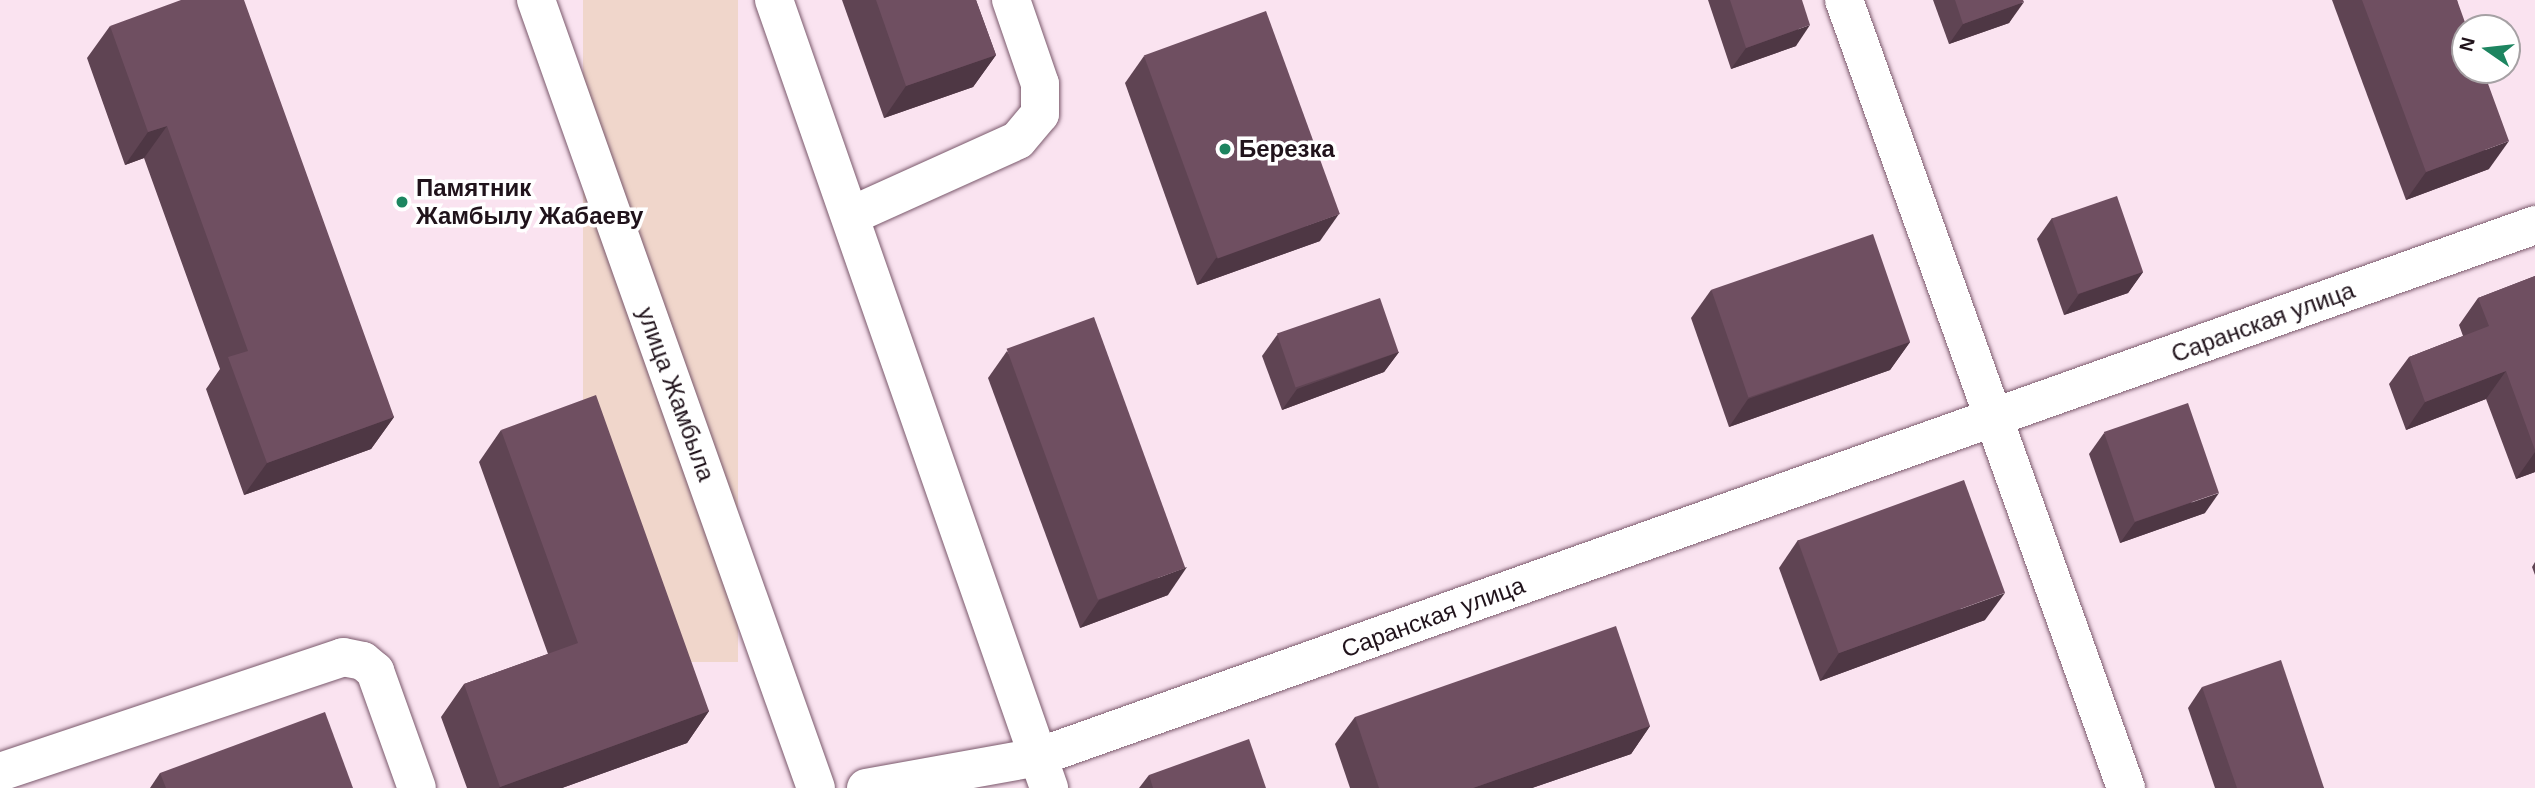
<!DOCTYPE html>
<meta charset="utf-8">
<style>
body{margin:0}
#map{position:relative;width:2535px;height:788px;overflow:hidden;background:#fae3f0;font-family:Helvetica,sans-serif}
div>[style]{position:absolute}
.green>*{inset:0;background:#f0d6cb;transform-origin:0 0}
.roads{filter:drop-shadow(0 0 2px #7a596c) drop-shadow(0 0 2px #7a596c)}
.minor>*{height:38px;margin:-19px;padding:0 19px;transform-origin:19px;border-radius:19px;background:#fff}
.wall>*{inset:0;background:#5f4453}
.shaded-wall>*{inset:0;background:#4e3744}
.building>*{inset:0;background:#6f4f61;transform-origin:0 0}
.dots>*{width:19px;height:19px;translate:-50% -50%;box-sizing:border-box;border:4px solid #fff;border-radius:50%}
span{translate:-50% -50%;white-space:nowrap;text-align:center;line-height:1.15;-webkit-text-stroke:7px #fff;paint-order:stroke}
.poi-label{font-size:24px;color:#20131b;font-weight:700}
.left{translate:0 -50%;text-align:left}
.street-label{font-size:24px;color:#20131b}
.north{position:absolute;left:2451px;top:14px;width:70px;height:70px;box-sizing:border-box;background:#fff;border:2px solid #a6a1a4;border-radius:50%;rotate:284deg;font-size:19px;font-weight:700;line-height:28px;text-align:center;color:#20131b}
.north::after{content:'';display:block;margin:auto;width:24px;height:32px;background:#1d8560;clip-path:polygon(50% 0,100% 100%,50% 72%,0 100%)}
</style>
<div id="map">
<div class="green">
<div style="left:583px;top:0;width:155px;height:662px"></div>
</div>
<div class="roads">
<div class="minor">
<div style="left:536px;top:0;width:836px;rotate:70.44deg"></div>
<div style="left:774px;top:0;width:835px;rotate:70.76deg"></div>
<div style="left:1844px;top:0;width:837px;rotate:70.31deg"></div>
<div style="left:850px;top:216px;width:184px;rotate:-24.3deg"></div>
<div style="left:1018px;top:140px;width:34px;rotate:-50deg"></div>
<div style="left:1040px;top:114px;width:30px;rotate:-90deg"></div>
<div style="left:1040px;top:84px;width:89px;rotate:-109deg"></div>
<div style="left:0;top:772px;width:362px;rotate:-18.5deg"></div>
<div style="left:343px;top:657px;width:20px;rotate:11deg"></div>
<div style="left:363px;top:661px;width:16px;rotate:40deg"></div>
<div style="left:375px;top:671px;width:124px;rotate:70.3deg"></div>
<div style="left:866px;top:788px;width:175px;rotate:-10.2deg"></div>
<div style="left:1038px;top:757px;width:1589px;rotate:-19.56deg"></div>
</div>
</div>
<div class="wall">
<div style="clip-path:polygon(842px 0,976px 0,996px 55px,973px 87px,884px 118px)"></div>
<div style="clip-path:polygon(1708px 0,1802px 0,1796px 46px,1731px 69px)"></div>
<div style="clip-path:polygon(1933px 0,2023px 0,2009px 23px,1949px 44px)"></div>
<div style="clip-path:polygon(2332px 0,2457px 0,2489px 169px,2406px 200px)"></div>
<div style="clip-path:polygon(110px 26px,394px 417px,371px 449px,244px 495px,206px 389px,220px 369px,144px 158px,125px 165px,87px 58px)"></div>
<div style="clip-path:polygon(1144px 56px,1320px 241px,1197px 285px,1125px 83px)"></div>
<div style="clip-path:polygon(2052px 218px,2143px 272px,2128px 293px,2064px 315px,2037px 239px)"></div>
<div style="clip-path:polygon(2535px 276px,2535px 472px,2516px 479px,2486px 399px,2406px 430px,2389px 384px,2409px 357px,2463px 336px,2459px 325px,2478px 298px)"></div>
<div style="clip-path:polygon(1711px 290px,1910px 342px,1890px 370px,1729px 427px,1691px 318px)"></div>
<div style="clip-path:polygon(1277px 335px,1399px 352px,1384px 372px,1282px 410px,1262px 356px)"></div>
<div style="clip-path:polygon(1007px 351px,1168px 595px,1080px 628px,988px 378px)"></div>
<div style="clip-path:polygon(501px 430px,709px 711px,687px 743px,562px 788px,467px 788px,441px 717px,464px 684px,548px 654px,479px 462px)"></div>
<div style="clip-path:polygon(2104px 433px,2205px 513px,2120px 543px,2089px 454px)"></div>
<div style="clip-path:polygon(1798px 540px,1985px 620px,1820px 681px,1779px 568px)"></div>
<div style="clip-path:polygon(2535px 562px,2535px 575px,2532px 567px)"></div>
<div style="clip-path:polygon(2202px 687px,2324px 788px,2215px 788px,2188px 708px)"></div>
<div style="clip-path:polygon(1355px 717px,1650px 726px,1631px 754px,1532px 788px,1350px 788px,1335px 744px)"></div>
<div style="clip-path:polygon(160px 773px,353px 788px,150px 788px)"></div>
<div style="clip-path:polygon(1149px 775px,1266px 788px,1139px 788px)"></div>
</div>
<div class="shaded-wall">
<div style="clip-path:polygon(2024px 2px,2009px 23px,1949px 44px,1963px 24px)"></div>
<div style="clip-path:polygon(1810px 25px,1796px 46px,1731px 69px,1746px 48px)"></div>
<div style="clip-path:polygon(996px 55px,973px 87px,884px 118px,906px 86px)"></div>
<div style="clip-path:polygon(167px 126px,144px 158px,125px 165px,148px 132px)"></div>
<div style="clip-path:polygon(2509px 141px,2489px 169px,2406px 200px,2426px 172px)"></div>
<div style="clip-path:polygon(1339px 214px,1320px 241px,1197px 285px,1216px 258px)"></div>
<div style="clip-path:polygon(2143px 272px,2128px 293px,2064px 315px,2079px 294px)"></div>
<div style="clip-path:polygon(1910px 342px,1890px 370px,1729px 427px,1748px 399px)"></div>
<div style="clip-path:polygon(1399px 352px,1384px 372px,1282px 410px,1297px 389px)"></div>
<div style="clip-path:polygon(2506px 371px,2486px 399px,2406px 430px,2425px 402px)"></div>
<div style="clip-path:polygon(394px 417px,371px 449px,244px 495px,267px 463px)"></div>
<div style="clip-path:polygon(2535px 452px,2535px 472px,2516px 479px)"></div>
<div style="clip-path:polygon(2219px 493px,2205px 513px,2120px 543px,2135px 522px)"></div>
<div style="clip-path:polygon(1187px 567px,1168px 595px,1080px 628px,1099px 600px)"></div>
<div style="clip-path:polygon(2005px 593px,1985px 620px,1820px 681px,1839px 653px)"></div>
<div style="clip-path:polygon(709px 711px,687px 743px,562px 788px,499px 788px,500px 787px)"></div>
<div style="clip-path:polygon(1650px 726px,1631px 754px,1532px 788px,1473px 788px)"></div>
</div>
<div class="building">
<div style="clip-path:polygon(181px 0,244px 0,394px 417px,267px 463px,228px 357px,248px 351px,167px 126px,148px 132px,110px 26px)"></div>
<div style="clip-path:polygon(876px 0,976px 0,996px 55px,906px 86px)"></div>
<div style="clip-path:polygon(1730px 0,1802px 0,1810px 25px,1746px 48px)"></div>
<div style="clip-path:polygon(1955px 0,2023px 0,2024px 2px,1963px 24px)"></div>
<div style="clip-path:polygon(2362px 0,2457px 0,2467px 28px,2465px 28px,2465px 70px,2483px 70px,2509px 141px,2426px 172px)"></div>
<div style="left:1266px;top:11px;width:216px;height:130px;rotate:70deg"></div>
<div style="left:2117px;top:196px;width:80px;height:69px;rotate:71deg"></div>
<div style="left:1873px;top:234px;width:114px;height:171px;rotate:71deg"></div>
<div style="clip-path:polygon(2535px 276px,2535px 450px,2506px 371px,2425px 402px,2409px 357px,2489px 326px,2478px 298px)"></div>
<div style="left:1380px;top:298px;width:57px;height:109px;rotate:71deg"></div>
<div style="left:1094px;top:317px;width:267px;height:93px;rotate:70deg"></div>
<div style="clip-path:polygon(596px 395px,709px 711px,500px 787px,464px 684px,578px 643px,501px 430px)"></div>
<div style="left:2188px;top:403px;width:95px;height:89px;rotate:71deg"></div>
<div style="left:1964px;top:480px;width:120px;height:177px;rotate:70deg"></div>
<div style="clip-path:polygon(1616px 626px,1650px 726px,1473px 788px,1379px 788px,1355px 717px)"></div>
<div style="clip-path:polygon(2281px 660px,2324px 788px,2237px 788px,2202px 687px)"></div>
<div style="clip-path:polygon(325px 712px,353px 788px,166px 788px,160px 773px)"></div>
<div style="clip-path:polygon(1249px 739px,1266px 788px,1153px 788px,1149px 775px)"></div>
</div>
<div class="dots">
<div style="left:1225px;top:149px;background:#1d8560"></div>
<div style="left:402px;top:202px;background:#1d8560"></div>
</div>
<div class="poi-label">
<span class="left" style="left:1239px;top:149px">Березка</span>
<span class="left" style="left:416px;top:202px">Памятник<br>Жамбылу Жабаеву</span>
</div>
<div class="street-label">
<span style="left:2263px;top:322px;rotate:-20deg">Саранская улица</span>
<span style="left:676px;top:394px;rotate:70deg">улица Жамбыла</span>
<span style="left:1433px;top:617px;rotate:-20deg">Саранская улица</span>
</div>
<div class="north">N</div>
</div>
